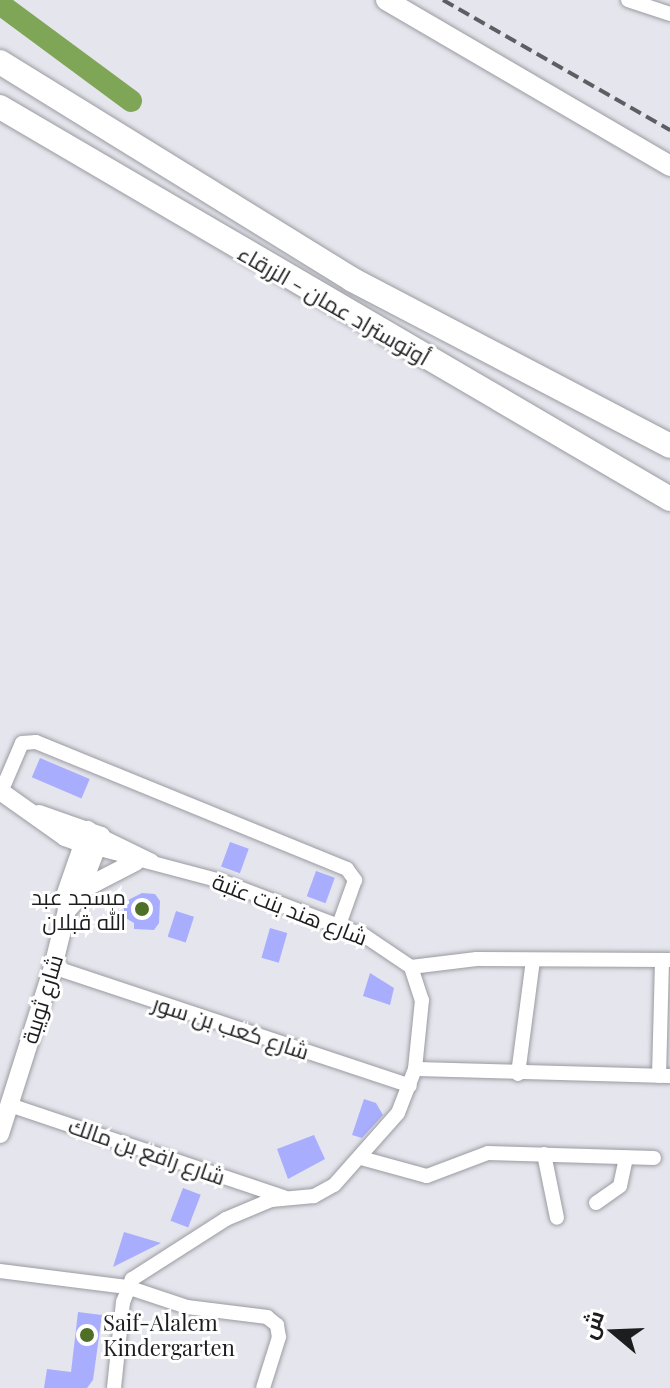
<!DOCTYPE html>
<meta charset="utf-8">
<style>
body{margin:0}
#map{position:relative;width:670px;height:1388px;overflow:hidden;background:#e5e6ed;font-family:"Playfair Display",Cairo,serif}
div>[style]{position:absolute}
.river>*{height:22px;margin:-11px;padding:0 11px;transform-origin:11px;border-radius:11px;background:#7fa557}
.building>*{inset:0;background:#a8adfe;transform-origin:0 0}
.roads{filter:drop-shadow(0 0 2px #9a9ba1) drop-shadow(0 0 2px #9a9ba1)}
.minor>*{height:14px;margin:-7px;padding:0 7px;transform-origin:7px;border-radius:7px;background:#fff}
.tertiary>*{height:18px;margin:-9px;padding:0 9px;transform-origin:9px;border-radius:9px;background:#fff}
.secondary>*{height:20px;margin:-10px;padding:0 10px;transform-origin:10px;border-radius:10px;background:#fff}
.trunk>*{height:24px;margin:-12px;padding:0 12px;transform-origin:12px;border-radius:12px;background:#fff}
.rail>*{height:4px;margin-top:-2px;transform-origin:0;background:repeating-linear-gradient(90deg,#5d5e61 0 12px,transparent 0 18px)}
.dots>*{width:22px;height:22px;translate:-50% -50%;box-sizing:border-box;border:4px solid #fff;border-radius:50%}
span{translate:-50% -50%;white-space:nowrap;text-align:center;line-height:1.15;-webkit-text-stroke:6px #fff;paint-order:stroke}
.street-label{font-size:22px;color:#1d1d1f}
.poi-label{font-size:22px;color:#1d1d1f}
.right{translate:-100% -50%;text-align:right}
.left{translate:0 -50%;text-align:left}
.north{position:absolute;left:574px;top:1292px;width:80px;height:80px;-webkit-text-stroke:6px #fff;paint-order:stroke;rotate:289deg;font-size:22px;font-weight:700;line-height:32px;text-align:center;color:#1d1d1f}
.north::after{content:'';display:block;margin:auto;width:28px;height:36px;background:#1d1d1f;clip-path:polygon(50% 0,100% 100%,50% 72%,0 100%)}
</style>
<div id="map">
<div class="river">
<div style="left:0;top:4px;width:163px;rotate:36.5deg"></div>
</div>
<div class="building">
<div style="left:40px;top:758px;width:54px;height:21px;rotate:23deg"></div>
<div style="left:230px;top:842px;width:20px;height:26px;rotate:20deg"></div>
<div style="left:316px;top:871px;width:20px;height:27px;rotate:20deg"></div>
<div style="clip-path:polygon(142px 893px,155px 894px,160px 901px,159px 923px,154px 930px,134px 929px,134px 923px,124px 917px,124px 902px)"></div>
<div style="left:176px;top:911px;width:19px;height:27px;rotate:18deg"></div>
<div style="left:270px;top:928px;width:18px;height:31px;rotate:16deg"></div>
<div style="clip-path:polygon(370px 973px,394px 988px,390px 1005px,363px 996px)"></div>
<div style="clip-path:polygon(364px 1099px,376px 1103px,383px 1115px,362px 1138px,352px 1135px)"></div>
<div style="clip-path:polygon(314px 1135px,325px 1159px,288px 1179px,277px 1149px)"></div>
<div style="left:183px;top:1188px;width:19px;height:35px;rotate:21deg"></div>
<div style="clip-path:polygon(124px 1232px,161px 1243px,113px 1267px)"></div>
<div style="clip-path:polygon(78px 1312px,102px 1315px,93px 1380px,87px 1388px,44px 1388px,47px 1369px,71px 1372px)"></div>
</div>
<div class="roads">
<div class="minor">
<div style="left:628px;top:0;width:44px;rotate:18.4deg"></div>
<div style="left:1px;top:792px;width:53px;rotate:-66.8deg"></div>
<div style="left:22px;top:743px;width:14px;rotate:-4deg"></div>
<div style="left:36px;top:742px;width:336px;rotate:22.2deg"></div>
<div style="left:347px;top:869px;width:14px;rotate:54deg"></div>
<div style="left:355px;top:880px;width:48px;rotate:109.6deg"></div>
<div style="left:101px;top:836px;width:57px;rotate:26.1deg"></div>
<div style="left:96px;top:848px;width:129px;rotate:14.8deg"></div>
<div style="left:221px;top:881px;width:154px;rotate:20.9deg"></div>
<div style="left:365px;top:936px;width:55px;rotate:34deg"></div>
<div style="left:411px;top:967px;width:35px;rotate:72deg"></div>
<div style="left:422px;top:1000px;width:69px;rotate:95.8deg"></div>
<div style="left:415px;top:1069px;width:47px;rotate:111.1deg"></div>
<div style="left:398px;top:1113px;width:96px;rotate:131.6deg"></div>
<div style="left:334px;top:1185px;width:23px;rotate:151deg"></div>
<div style="left:314px;top:1196px;width:43px;rotate:174.7deg"></div>
<div style="left:271px;top:1200px;width:49px;rotate:157.1deg"></div>
<div style="left:226px;top:1219px;width:112px;rotate:147.4deg"></div>
<div style="left:132px;top:1279px;width:25px;rotate:111deg"></div>
<div style="left:123px;top:1302px;width:86px;rotate:96deg"></div>
<div style="left:53px;top:967px;width:376px;rotate:18.4deg"></div>
<div style="left:411px;top:967px;width:66px;rotate:-6.9deg"></div>
<div style="left:477px;top:959px;width:193px;rotate:0.3deg"></div>
<div style="left:415px;top:1069px;width:255px;rotate:1.6deg"></div>
<div style="left:518px;top:1074px;width:115px;rotate:-82.5deg"></div>
<div style="left:659px;top:1076px;width:116px;rotate:-88.5deg"></div>
<div style="left:10px;top:1105px;width:289px;rotate:18.6deg"></div>
<div style="left:544px;top:1154px;width:65px;rotate:78.5deg"></div>
<div style="left:361px;top:1158px;width:68px;rotate:15.3deg"></div>
<div style="left:427px;top:1176px;width:65px;rotate:-20.7deg"></div>
<div style="left:488px;top:1153px;width:166px;rotate:1.7deg"></div>
<div style="left:596px;top:1203px;width:29px;rotate:-35deg"></div>
<div style="left:620px;top:1186px;width:29px;rotate:-78deg"></div>
<div style="left:0;top:1271px;width:128px;rotate:7.2deg"></div>
<div style="left:127px;top:1287px;width:63px;rotate:18.4deg"></div>
<div style="left:187px;top:1307px;width:81px;rotate:7.1deg"></div>
<div style="left:267px;top:1317px;width:13px;rotate:39deg"></div>
<div style="left:277px;top:1325px;width:12px;rotate:81deg"></div>
<div style="left:279px;top:1337px;width:53px;rotate:107.4deg"></div>
</div>
<div class="tertiary">
<div style="left:0;top:791px;width:80px;rotate:35.3deg"></div>
<div style="left:65px;top:837px;width:29px;rotate:20deg"></div>
<div style="left:39px;top:814px;width:66px;rotate:19.5deg"></div>
<div style="left:101px;top:836px;width:67px;rotate:110.9deg"></div>
<div style="left:77px;top:899px;width:15px;rotate:132deg"></div>
<div style="left:81px;top:890px;width:61px;rotate:-27.4deg"></div>
<div style="left:0;top:1134px;width:175px;rotate:-72.4deg"></div>
<div style="left:53px;top:967px;width:59px;rotate:-76.2deg"></div>
<div style="left:67px;top:910px;width:14px;rotate:-98deg"></div>
<div style="left:65px;top:896px;width:70px;rotate:-70.8deg"></div>
</div>
<div class="secondary">
<div style="left:386px;top:0;width:329px;rotate:30.3deg"></div>
</div>
<div class="trunk">
<div style="left:0;top:62px;width:413px;rotate:31.7deg"></div>
<div style="left:351px;top:279px;width:360px;rotate:27.6deg"></div>
<div style="left:0;top:107px;width:776px;rotate:30.33deg"></div>
</div>
</div>
<div class="rail">
<div style="left:443px;top:0;width:262px;rotate:29.8deg"></div>
</div>
<div class="dots">
<div style="left:142px;top:909px;background:#4e6f26"></div>
<div style="left:87px;top:1335px;background:#4e6f26"></div>
</div>
<div class="street-label">
<span style="left:334px;top:305px;rotate:30deg">أوتوستراد عمان - الزرقاء</span>
<span style="left:290px;top:909px;rotate:21deg">شارع هند بنت عتبة</span>
<span style="left:42px;top:999px;rotate:-73deg">شارع ثويبة</span>
<span style="left:231px;top:1027px;rotate:18deg">شارع كعب بن سور</span>
<span style="left:147px;top:1151px;rotate:19deg">شارع رافع بن مالك</span>
</div>
<div class="poi-label">
<span class="right" style="left:126px;top:909px">مسجد عبد<br>الله قبلان</span>
<span class="left" style="left:103px;top:1335px">Saif-Alalem<br>Kindergarten</span>
</div>
<div class="north">ش</div>
</div>
